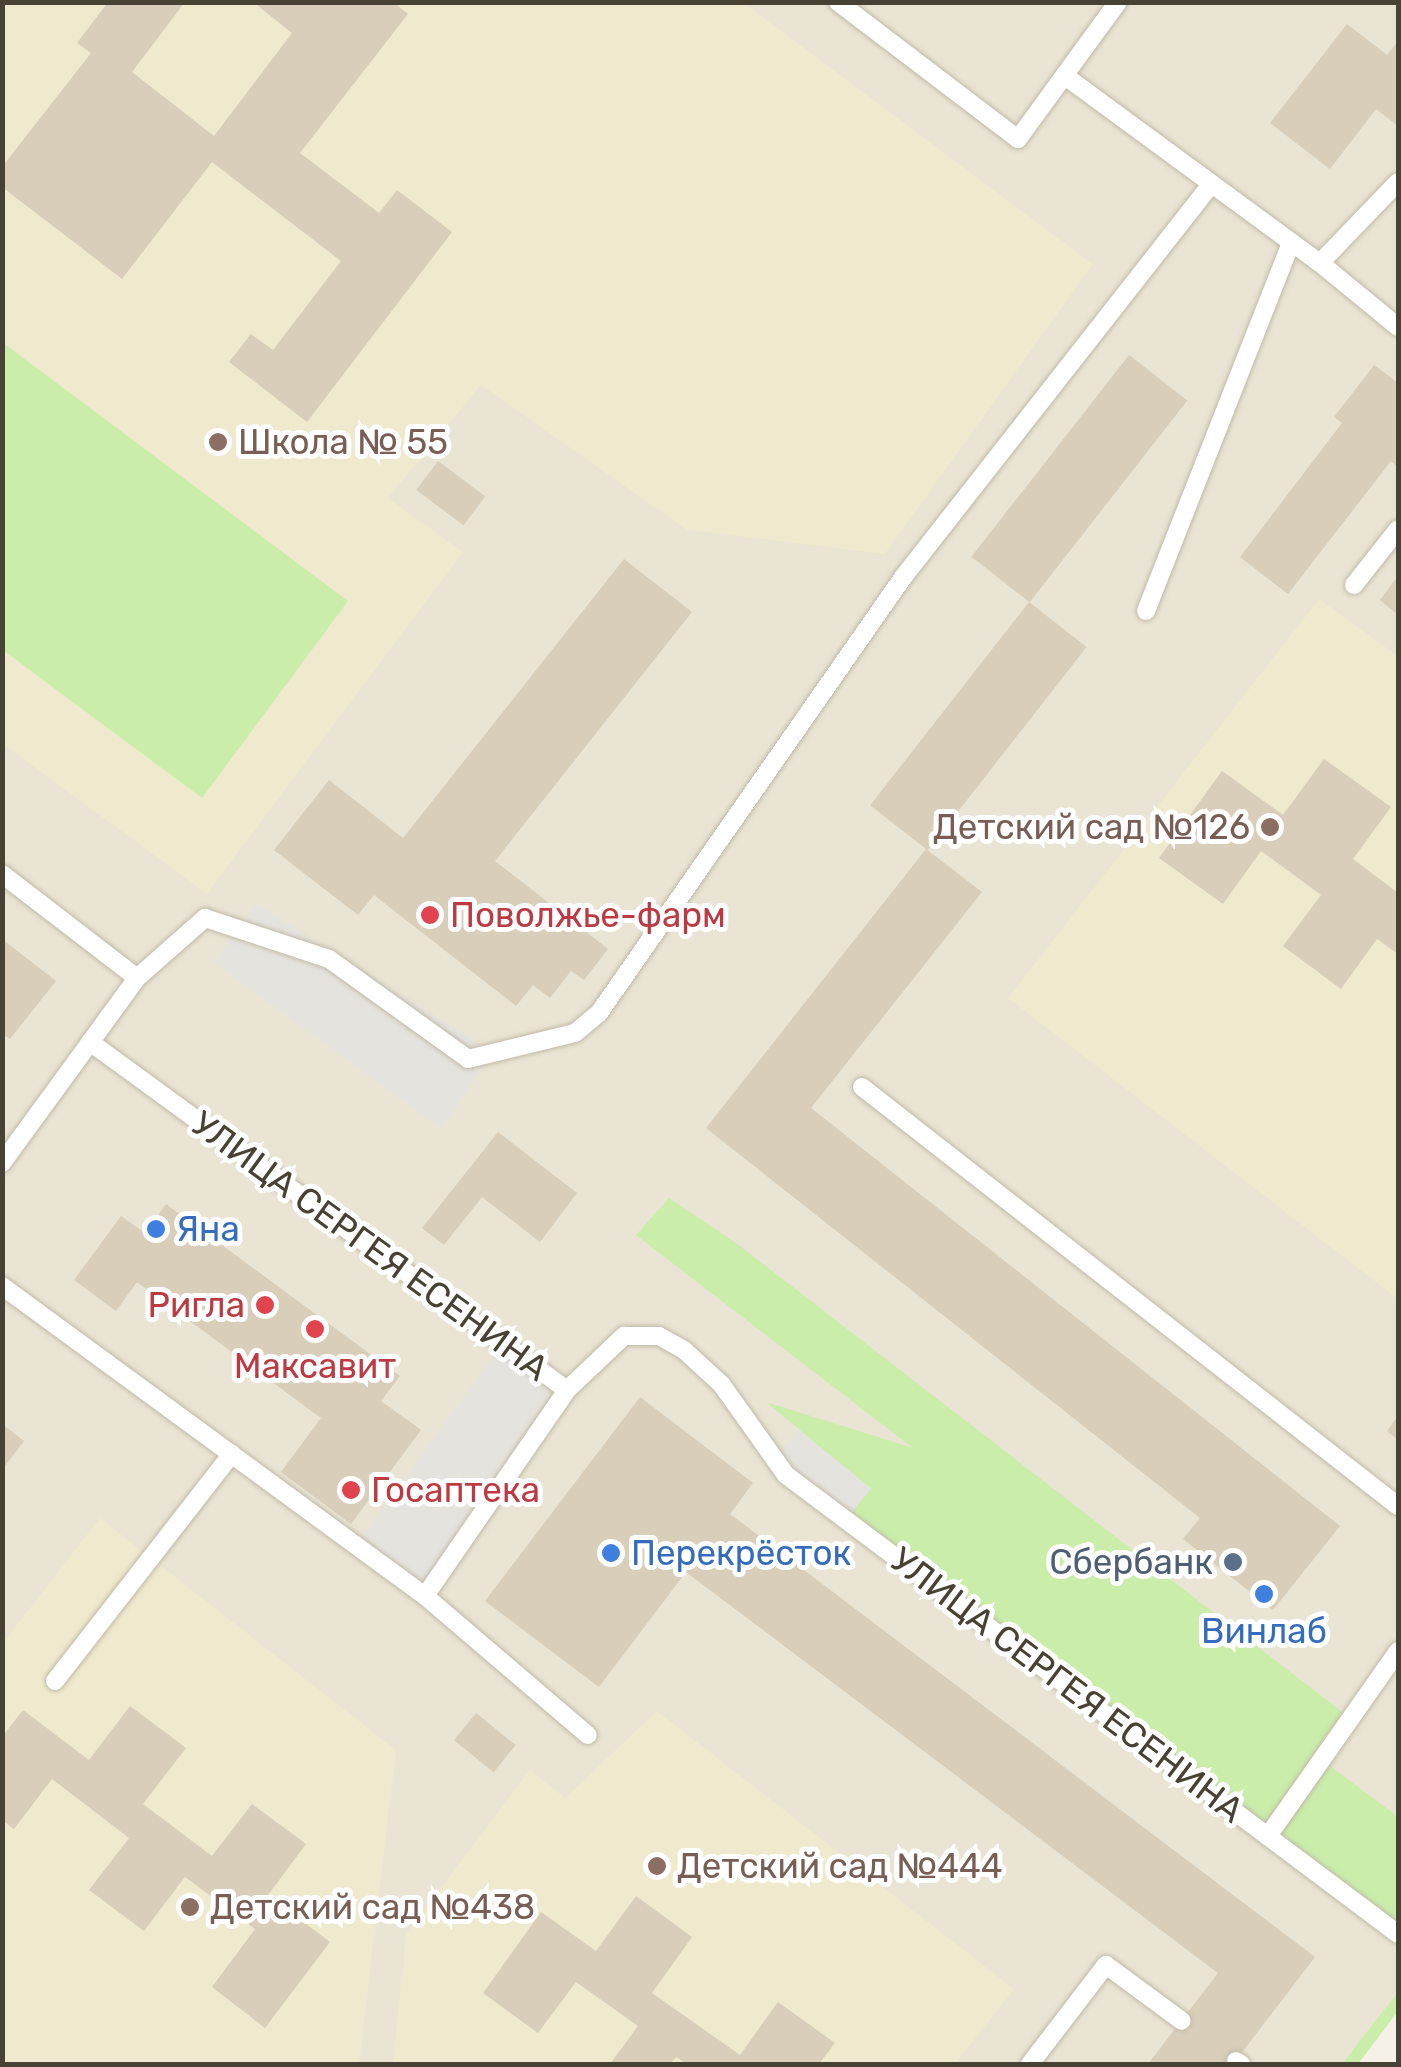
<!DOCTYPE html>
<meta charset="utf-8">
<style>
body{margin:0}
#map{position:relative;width:1401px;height:2067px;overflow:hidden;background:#f5f1e6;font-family:Rubik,sans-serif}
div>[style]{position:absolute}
.residential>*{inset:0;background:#e9e4d3}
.education>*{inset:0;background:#efe9ce}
.green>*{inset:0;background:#caedaa}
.parking>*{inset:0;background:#e5e3de;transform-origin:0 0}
.building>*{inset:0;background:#d8ceba;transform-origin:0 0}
.roads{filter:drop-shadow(0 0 2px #c1baa7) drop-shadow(0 0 2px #c1baa7)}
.lane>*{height:18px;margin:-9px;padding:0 9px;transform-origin:9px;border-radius:9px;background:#fff}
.dots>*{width:28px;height:28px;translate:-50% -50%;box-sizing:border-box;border:5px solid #fff;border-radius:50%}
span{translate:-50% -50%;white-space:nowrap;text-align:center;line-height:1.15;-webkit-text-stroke:10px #fff;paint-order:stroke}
.education-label{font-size:35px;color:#785e54}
.left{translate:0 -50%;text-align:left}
.right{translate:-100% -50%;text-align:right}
.health-label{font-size:35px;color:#be3a42}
.shop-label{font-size:35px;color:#366cbe}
.street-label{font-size:35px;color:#484234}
.service-label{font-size:35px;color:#4e5e75}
.frame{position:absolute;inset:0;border:5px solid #484234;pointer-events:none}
</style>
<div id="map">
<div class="residential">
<div style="clip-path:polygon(3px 3px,1398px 3px,1398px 2011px,1358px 2064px,3px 2064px)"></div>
</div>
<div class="education">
<div style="clip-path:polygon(9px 3px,744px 3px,1093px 264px,885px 554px,687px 530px,481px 385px,388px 498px,463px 552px,207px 894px,3px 744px,2px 11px)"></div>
<div style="clip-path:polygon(1319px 599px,1398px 656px,1398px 1299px,1008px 998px)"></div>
<div style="clip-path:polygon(100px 1518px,396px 1750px,359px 2064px,3px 2064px,2px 1644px)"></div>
<div style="clip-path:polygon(657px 1711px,1014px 1989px,955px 2064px,393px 2064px,406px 1934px,530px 1770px,565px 1798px)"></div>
</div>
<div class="green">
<div style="clip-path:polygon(3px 343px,348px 601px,202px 798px,3px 650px)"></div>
<div style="clip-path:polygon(669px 1198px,736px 1243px,1351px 1719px,1322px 1760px,1398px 1817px,1398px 1934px,842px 1517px,871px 1489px,766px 1402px,913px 1448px,636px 1235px)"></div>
<div style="clip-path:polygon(1398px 1992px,1398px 2011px,1358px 2064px,1342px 2064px)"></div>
</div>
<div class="parking">
<div style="clip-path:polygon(257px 904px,492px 1052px,441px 1129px,214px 962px)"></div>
<div style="left:503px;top:1343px;width:79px;height:250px;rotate:36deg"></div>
<div style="left:799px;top:1430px;width:93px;height:38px;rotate:39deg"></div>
</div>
<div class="building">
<div style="clip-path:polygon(108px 2px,185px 2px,132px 72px,214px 136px,292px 33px,253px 2px,393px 2px,408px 14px,300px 153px,379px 213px,397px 190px,452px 232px,307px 422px,229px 362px,251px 334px,273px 350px,341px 261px,212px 162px,122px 279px,2px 187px,2px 167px,91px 53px,77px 43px)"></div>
<div style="clip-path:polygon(1347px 24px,1387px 55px,1398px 41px,1398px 126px,1376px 109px,1330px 169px,1270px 123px)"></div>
<div style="left:1129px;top:355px;width:74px;height:256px;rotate:38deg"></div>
<div style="clip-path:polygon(1374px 365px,1398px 383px,1398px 467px,1391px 461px,1288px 594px,1240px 557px,1342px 423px,1334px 417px)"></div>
<div style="left:438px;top:461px;width:59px;height:36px;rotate:37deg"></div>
<div style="clip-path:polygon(624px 559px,692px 612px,495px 861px,608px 949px,584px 980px,571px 971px,550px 998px,533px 985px,516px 1006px,374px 895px,358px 915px,274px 850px,329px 780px,403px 838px)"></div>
<div style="clip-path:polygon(1398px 576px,1398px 615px,1380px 600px)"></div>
<div style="left:1029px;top:602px;width:73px;height:258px;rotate:38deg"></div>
<div style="clip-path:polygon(1324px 759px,1391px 807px,1353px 859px,1398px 893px,1398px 954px,1377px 939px,1341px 989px,1283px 946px,1321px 895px,1261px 851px,1223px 904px,1159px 858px,1222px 771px,1283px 815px)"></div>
<div style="clip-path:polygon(926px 849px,982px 892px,811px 1108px,1340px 1526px,1273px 1610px,1183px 1539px,1200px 1518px,706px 1128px)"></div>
<div style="clip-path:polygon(2px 939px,56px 981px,10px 1039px,2px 1034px)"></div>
<div style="clip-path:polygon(498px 1132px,577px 1193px,540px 1242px,482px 1197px,444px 1245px,422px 1228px)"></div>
<div style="clip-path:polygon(166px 1204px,400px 1376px,381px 1401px,421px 1430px,351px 1524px,281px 1472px,321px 1418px,137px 1282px,116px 1311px,74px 1280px,121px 1216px,145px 1233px)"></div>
<div style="clip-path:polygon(640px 1397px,753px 1483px,730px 1514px,1315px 1957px,1233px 2064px,1148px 2064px,1218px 1973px,686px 1572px,599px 1687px,485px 1601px)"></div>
<div style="clip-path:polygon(1398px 1416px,1398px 1440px,1387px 1431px)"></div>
<div style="clip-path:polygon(2px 1424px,24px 1441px,2px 1470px)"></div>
<div style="clip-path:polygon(130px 1706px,186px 1748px,143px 1804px,212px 1856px,252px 1804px,306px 1844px,268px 1895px,330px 1942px,265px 2028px,212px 1987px,255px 1929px,185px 1877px,144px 1931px,89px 1890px,129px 1838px,52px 1779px,14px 1829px,2px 1820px,2px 1737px,23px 1710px,89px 1760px)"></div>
<div style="left:476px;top:1713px;width:51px;height:35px;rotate:39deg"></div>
<div style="clip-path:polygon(636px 1896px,692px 1937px,652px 1993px,740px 2055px,778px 2002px,835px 2043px,819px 2064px,687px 2064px,676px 2057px,670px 2064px,610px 2064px,638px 2026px,576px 1982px,538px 2033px,483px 1993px,541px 1912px,596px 1951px)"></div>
</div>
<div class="roads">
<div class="lane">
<div style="left:838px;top:2px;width:226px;rotate:37.3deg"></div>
<div style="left:1018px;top:139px;width:170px;rotate:-53.9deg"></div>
<div style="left:1065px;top:76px;width:316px;rotate:36.3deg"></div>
<div style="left:1320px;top:263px;width:112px;rotate:-46.1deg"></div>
<div style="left:1320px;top:263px;width:101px;rotate:39.4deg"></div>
<div style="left:1354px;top:585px;width:71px;rotate:-51.8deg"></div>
<div style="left:1146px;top:611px;width:396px;rotate:-68.5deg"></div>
<div style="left:2px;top:874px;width:170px;rotate:37.6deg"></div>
<div style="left:137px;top:978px;width:229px;rotate:126.1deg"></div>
<div style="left:137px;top:978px;width:91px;rotate:-41.4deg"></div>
<div style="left:205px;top:918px;width:131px;rotate:18.3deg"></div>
<div style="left:329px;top:959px;width:171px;rotate:35.7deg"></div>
<div style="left:468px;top:1059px;width:110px;rotate:-13.7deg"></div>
<div style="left:575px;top:1033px;width:31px;rotate:-40deg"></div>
<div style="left:599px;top:1013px;width:533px;rotate:-55.09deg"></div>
<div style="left:904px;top:576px;width:494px;rotate:-51.9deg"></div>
<div style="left:90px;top:1042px;width:590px;rotate:36.11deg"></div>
<div style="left:567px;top:1390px;width:79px;rotate:-43.5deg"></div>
<div style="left:624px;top:1336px;width:35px"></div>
<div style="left:659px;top:1336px;width:29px;rotate:29deg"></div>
<div style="left:684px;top:1350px;width:52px;rotate:42.6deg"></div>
<div style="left:722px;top:1385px;width:110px;rotate:54.6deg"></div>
<div style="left:786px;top:1475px;width:765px;rotate:36.87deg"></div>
<div style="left:862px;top:1087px;width:680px;rotate:38.02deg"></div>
<div style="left:2px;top:1286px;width:524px;rotate:36.24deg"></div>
<div style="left:425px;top:1596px;width:214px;rotate:40.5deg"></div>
<div style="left:425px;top:1596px;width:250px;rotate:-55.4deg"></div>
<div style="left:55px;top:1681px;width:288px;rotate:-52.1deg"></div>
<div style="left:1268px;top:1836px;width:226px;rotate:-54.9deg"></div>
<div style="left:1236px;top:2061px;width:6px;rotate:31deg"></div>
<div style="left:1030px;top:2064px;width:125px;rotate:-52.5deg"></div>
<div style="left:1106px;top:1965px;width:94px;rotate:36.4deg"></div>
</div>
</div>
<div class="dots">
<div style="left:218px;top:442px;background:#8d6e63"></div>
<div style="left:1270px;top:827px;background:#8d6e63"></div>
<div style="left:430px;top:915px;background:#e0444e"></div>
<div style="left:156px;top:1229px;background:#3f7fe0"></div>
<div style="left:265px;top:1305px;background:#e0444e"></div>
<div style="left:315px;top:1329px;background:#e0444e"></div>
<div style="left:351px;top:1490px;background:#e0444e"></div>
<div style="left:611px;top:1553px;background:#3f7fe0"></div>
<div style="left:1233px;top:1562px;background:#5c6f8a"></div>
<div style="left:1264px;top:1594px;background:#3f7fe0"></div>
<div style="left:657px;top:1866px;background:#8d6e63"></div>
<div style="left:190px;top:1907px;background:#8d6e63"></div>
</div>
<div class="education-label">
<span class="left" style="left:238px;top:442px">Школа № 55</span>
<span class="right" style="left:1250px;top:827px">Детский сад №126</span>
<span class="left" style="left:677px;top:1866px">Детский сад №444</span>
<span class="left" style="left:210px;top:1907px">Детский сад №438</span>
</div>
<div class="health-label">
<span class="left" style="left:450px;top:915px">Поволжье-фарм</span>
<span class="right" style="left:245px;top:1305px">Ригла</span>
<span style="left:315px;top:1366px">Максавит</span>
<span class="left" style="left:371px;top:1490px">Госаптека</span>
</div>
<div class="shop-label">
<span class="left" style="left:176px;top:1229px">Яна</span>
<span class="left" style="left:631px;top:1553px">Перекрёсток</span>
<span style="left:1264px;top:1631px">Винлаб</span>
</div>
<div class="street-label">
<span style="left:370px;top:1246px;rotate:36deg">УЛИЦА СЕРГЕЯ ЕСЕНИНА</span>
<span style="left:1067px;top:1685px;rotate:37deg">УЛИЦА СЕРГЕЯ ЕСЕНИНА</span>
</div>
<div class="service-label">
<span class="right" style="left:1213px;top:1562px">Сбербанк</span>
</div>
<div class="frame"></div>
</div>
